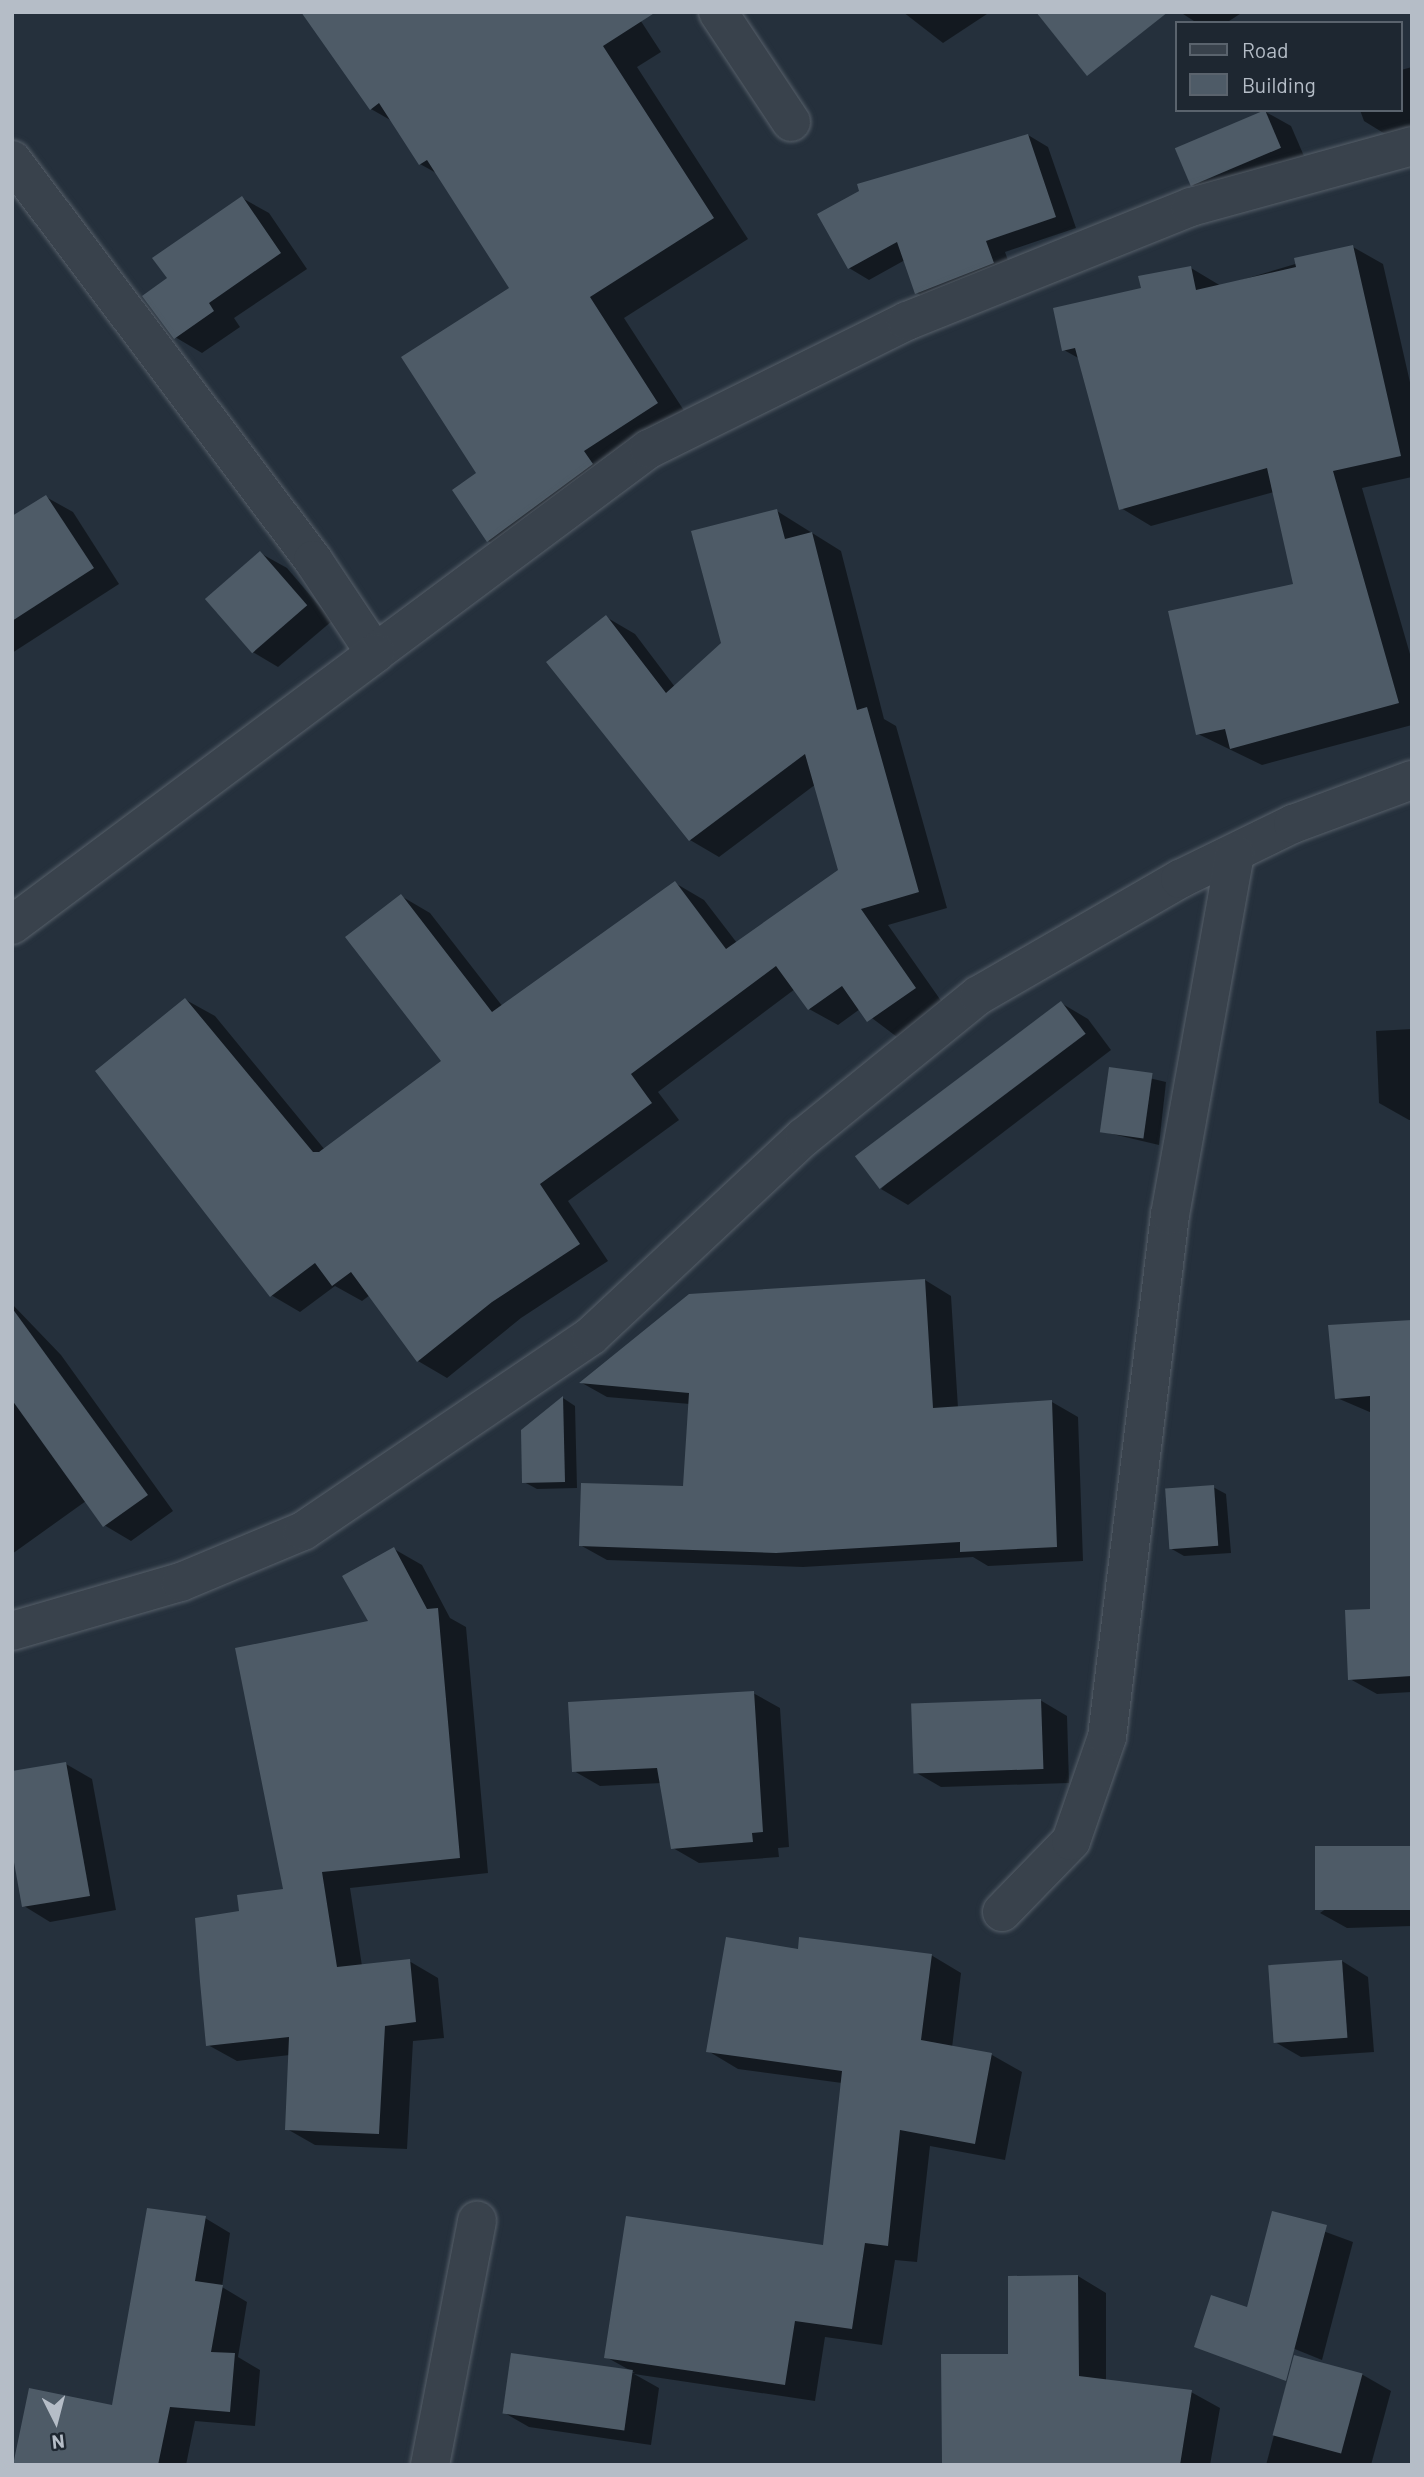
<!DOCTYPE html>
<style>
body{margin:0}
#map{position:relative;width:1424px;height:2477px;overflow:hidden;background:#25303c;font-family:Barlow,sans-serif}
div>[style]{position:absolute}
.shadow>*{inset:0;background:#0007}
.building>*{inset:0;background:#4e5b67;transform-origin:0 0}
.roads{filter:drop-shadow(0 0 2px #57606a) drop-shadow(0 0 2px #57606a)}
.minor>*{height:38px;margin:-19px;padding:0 19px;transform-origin:19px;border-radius:19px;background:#39424c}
span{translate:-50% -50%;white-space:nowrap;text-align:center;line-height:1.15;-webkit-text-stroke:7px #1e2731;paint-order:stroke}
.frame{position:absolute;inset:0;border:14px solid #b5bdc7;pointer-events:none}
.legend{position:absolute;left:1175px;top:21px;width:228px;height:91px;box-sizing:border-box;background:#1e2731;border:2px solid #5a636d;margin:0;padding:9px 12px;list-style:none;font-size:21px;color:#b5bdc7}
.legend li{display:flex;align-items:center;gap:14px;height:35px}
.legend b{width:35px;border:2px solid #5a636d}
.north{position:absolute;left:21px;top:2386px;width:70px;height:70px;-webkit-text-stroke:5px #1e2731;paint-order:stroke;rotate:174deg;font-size:19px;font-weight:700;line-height:28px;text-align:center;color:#b5bdc7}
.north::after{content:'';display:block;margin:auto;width:24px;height:32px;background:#b5bdc7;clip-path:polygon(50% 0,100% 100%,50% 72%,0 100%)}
</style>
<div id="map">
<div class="shadow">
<div style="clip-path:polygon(635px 12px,661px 52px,637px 67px,748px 239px,624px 318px,692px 423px,523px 561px,488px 541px,479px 474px,511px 289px,438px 174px,420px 164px,392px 121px,371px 109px,308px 19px)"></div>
<div style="clip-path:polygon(903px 12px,990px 12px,943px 43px)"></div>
<div style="clip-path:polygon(1243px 12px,1226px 23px,1197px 23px,1180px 12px)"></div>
<div style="clip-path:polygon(1412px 67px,1412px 130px,1390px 137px,1364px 121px,1360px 110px,1401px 110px,1401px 70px)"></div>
<div style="clip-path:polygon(1264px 111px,1291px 126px,1307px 163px,1217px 199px,1191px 184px)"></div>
<div style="clip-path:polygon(1028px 135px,1048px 147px,1076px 228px,1005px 252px,1013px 274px,937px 305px,917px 293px,905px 260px,869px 280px,849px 268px)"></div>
<div style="clip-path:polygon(242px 198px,269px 213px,307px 269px,234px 318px,240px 327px,202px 353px,175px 337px,169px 279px)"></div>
<div style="clip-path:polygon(1353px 247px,1383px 264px,1412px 391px,1412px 477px,1362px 488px,1412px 661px,1412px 725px,1262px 765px,1198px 734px,1296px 585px,1274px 492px,1151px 526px,1121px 508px,1080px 359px,1064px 350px,1143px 289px,1191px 268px,1221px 286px)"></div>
<div style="clip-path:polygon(46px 497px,73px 512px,119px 584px,12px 653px,12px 518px)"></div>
<div style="clip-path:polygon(777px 511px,841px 551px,884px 719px,896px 726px,947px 908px,888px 925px,944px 1005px,897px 1037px,860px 1009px,838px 1025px,809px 1009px,795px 989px,658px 1092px,679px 1120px,568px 1201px,608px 1261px,521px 1318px,447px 1378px,418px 1361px,370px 1295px,362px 1301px,335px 1286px,300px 1312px,271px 1295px,186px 1000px,215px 1016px,325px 1150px,443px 1061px,401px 896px,430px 913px,503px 1007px,675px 883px,704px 900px,737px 943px,840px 871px,816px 784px,719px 857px,690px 840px,606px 617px,635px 634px,675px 687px,723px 644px)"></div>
<div style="clip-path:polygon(260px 553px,287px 568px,332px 621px,278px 667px,251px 651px)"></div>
<div style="clip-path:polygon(1061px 1003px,1088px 1019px,1111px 1050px,908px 1205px,881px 1189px)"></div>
<div style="clip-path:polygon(1412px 1029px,1412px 1120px,1409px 1120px,1379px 1103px,1376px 1031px)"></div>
<div style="clip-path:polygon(1111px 1069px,1166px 1082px,1159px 1145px,1104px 1132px)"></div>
<div style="clip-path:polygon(925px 1280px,951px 1296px,958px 1408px,1052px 1402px,1078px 1417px,1083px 1561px,988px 1566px,973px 1557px,803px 1567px,607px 1560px,580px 1545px,685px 1488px,690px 1404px,607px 1397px,582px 1383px)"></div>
<div style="clip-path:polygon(12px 1304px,61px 1355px,173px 1511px,131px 1541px,104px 1525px,86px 1501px,12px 1554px)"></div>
<div style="clip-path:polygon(1412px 1321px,1412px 1692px,1377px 1694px,1350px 1679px,1372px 1611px,1372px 1413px,1337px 1398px)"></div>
<div style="clip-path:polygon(563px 1398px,575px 1406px,577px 1488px,537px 1489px,524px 1482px)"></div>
<div style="clip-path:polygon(1213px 1487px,1226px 1494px,1231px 1553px,1184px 1556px,1170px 1548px)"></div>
<div style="clip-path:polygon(394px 1549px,422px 1565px,450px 1618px,466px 1627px,488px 1873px,350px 1888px,362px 1966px,409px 1961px,438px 1978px,444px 2038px,413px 2041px,407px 2149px,315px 2145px,287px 2129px,290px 2055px,237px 2061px,208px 2045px,241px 1913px,286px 1890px)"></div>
<div style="clip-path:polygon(753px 1693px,780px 1708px,789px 1847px,778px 1848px,779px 1857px,699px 1863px,673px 1848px,662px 1783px,600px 1786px,574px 1771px)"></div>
<div style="clip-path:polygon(1040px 1700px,1067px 1716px,1069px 1783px,941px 1787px,915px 1772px)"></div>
<div style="clip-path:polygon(66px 1764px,92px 1779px,116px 1910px,50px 1922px,24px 1906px,12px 1837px)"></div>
<div style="clip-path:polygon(1412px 1848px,1412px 1926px,1347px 1928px,1320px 1913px)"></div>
<div style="clip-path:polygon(799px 1951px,931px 1955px,961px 1973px,952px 2048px,992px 2055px,1022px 2072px,1005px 2160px,930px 2146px,917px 2262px,895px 2260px,882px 2345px,825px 2337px,815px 2401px,634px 2374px,659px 2388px,651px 2445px,529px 2427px,503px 2412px,512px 2355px,635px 2373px,606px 2357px,824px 2247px,842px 2083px,738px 2069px,708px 2051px)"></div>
<div style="clip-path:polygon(1342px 1961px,1368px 1977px,1374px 2052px,1301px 2057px,1275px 2042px)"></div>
<div style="clip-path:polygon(1285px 2217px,1353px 2242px,1322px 2360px,1275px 2341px)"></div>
<div style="clip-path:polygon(205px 2218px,230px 2233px,222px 2287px,247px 2302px,238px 2357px,260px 2370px,255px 2426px,195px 2421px,186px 2465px,15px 2465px,113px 2407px)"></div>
<div style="clip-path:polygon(1078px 2276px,1106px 2293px,1106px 2381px,1191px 2392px,1220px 2408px,1210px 2465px,944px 2465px,1010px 2355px)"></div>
<div style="clip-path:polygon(1295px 2357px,1363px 2375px,1391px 2391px,1371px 2465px,1266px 2465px)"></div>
</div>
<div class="building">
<div style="clip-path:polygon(301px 12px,656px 12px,603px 46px,714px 218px,590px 297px,658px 403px,584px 451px,593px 464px,487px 542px,452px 490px,476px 473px,401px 357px,509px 288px,427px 160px,419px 165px,379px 103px,370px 110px)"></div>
<div style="clip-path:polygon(1036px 12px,1168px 12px,1087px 76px)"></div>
<div style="left:1265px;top:110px;width:41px;height:98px;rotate:67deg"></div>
<div style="clip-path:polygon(1028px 134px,1056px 217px,986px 241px,994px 263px,915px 294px,897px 242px,848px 269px,817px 214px,859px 191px,857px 184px)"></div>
<div style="clip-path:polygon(242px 196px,281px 253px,209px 303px,214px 311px,174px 339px,142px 296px,167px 278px,152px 258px)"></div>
<div style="clip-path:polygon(1353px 245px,1401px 456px,1333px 471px,1399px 703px,1230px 749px,1225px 729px,1196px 735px,1168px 611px,1293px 584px,1267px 468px,1119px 510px,1075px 348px,1062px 351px,1053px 308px,1141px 288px,1138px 276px,1191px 266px,1196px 290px,1296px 267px,1294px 258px)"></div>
<div style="clip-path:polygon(46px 495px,94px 568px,12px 621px,12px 516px)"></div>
<div style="clip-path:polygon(777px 509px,785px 539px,812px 532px,857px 710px,867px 707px,919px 892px,861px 909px,916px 988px,867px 1022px,842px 986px,808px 1010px,776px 966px,631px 1074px,652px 1103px,540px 1184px,580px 1244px,492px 1302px,417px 1362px,351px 1272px,332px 1286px,315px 1263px,270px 1297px,95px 1071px,185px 998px,313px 1152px,319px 1152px,441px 1061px,345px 937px,401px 894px,492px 1012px,675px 881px,726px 949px,838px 870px,805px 754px,689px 841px,546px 662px,606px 615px,666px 693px,721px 643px,691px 531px)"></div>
<div style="left:260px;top:551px;width:72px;height:73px;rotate:49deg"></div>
<div style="left:1061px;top:1001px;width:41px;height:258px;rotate:53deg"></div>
<div style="left:1109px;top:1067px;width:44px;height:66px;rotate:8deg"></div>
<div style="clip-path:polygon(925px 1279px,933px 1408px,1052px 1400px,1057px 1547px,960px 1552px,960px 1542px,776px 1553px,579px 1546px,581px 1483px,683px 1486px,689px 1393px,579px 1383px,689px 1294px)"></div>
<div style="clip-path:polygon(12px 1308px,148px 1495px,103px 1527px,12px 1400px)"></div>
<div style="clip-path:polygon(1412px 1320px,1412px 1676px,1348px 1680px,1345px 1610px,1370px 1609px,1370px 1396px,1335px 1399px,1328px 1325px)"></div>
<div style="clip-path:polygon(563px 1396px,565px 1482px,522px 1483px,521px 1430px)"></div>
<div style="left:1214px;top:1485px;width:61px;height:49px;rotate:86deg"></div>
<div style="clip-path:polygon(394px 1547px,427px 1609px,438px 1608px,460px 1858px,322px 1872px,337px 1967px,410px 1959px,416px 2022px,385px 2026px,379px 2134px,285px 2130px,289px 2037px,206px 2046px,200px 1982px,195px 1918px,239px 1911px,237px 1895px,283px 1889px,235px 1648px,368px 1621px,342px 1576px)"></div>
<div style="clip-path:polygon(754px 1691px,763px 1832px,752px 1833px,753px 1842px,671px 1849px,657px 1768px,572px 1772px,568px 1702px)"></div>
<div style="left:1041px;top:1699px;width:70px;height:130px;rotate:88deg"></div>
<div style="clip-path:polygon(66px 1762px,90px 1896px,22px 1907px,12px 1851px,12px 1771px)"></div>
<div style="left:1412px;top:1846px;width:64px;height:97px;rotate:90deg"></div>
<div style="clip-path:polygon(726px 1937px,798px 1949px,799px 1937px,932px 1954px,921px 2040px,992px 2053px,975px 2144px,900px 2130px,888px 2246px,865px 2243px,852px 2329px,795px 2321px,785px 2385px,604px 2358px,626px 2216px,823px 2245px,842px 2071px,706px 2052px)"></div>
<div style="left:1342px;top:1960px;width:78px;height:74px;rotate:86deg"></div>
<div style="clip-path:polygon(147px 2208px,206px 2216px,195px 2281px,223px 2285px,211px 2352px,235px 2353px,230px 2412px,170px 2407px,158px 2465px,13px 2465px,29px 2388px,112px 2405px)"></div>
<div style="clip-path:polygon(1272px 2211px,1327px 2225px,1286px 2381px,1194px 2347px,1211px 2295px,1247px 2307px)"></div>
<div style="clip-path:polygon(1078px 2275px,1079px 2376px,1192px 2390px,1180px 2465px,942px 2465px,941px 2354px,1008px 2354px,1008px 2276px)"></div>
<div style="left:511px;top:2353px;width:123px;height:61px;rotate:8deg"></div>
<div style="left:1294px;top:2355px;width:71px;height:83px;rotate:15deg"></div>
</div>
<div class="roads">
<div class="minor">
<div style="left:718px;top:12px;width:132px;rotate:56.4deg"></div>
<div style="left:12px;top:160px;width:501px;rotate:53.04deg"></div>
<div style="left:313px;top:560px;width:112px;rotate:56.3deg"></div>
<div style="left:375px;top:653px;width:342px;rotate:-36.7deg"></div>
<div style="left:649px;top:449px;width:288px;rotate:-26.4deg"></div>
<div style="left:907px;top:321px;width:306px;rotate:-21.9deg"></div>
<div style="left:1191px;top:207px;width:229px;rotate:-15.4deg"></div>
<div style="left:12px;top:925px;width:454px;rotate:-36.8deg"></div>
<div style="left:12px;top:1631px;width:176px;rotate:-16.2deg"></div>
<div style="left:181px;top:1582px;width:132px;rotate:-22.7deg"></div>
<div style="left:303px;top:1531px;width:348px;rotate:-34.1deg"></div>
<div style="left:591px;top:1336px;width:291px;rotate:-43.1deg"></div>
<div style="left:804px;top:1137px;width:225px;rotate:-39.1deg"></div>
<div style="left:979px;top:995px;width:232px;rotate:-30deg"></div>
<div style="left:1180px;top:879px;width:126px;rotate:-26deg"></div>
<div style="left:1293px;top:824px;width:127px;rotate:-20.3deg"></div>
<div style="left:1002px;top:1912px;width:99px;rotate:-45.8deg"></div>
<div style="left:1071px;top:1841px;width:110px;rotate:-70.9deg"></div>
<div style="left:1107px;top:1737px;width:526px;rotate:-83.12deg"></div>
<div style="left:1170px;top:1215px;width:367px;rotate:-79.8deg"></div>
<div style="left:430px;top:2465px;width:249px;rotate:-79.1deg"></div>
</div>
</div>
<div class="frame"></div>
<ul class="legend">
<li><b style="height:9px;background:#39424c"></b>Road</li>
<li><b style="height:19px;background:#4e5b67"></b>Building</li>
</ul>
<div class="north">N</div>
</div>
